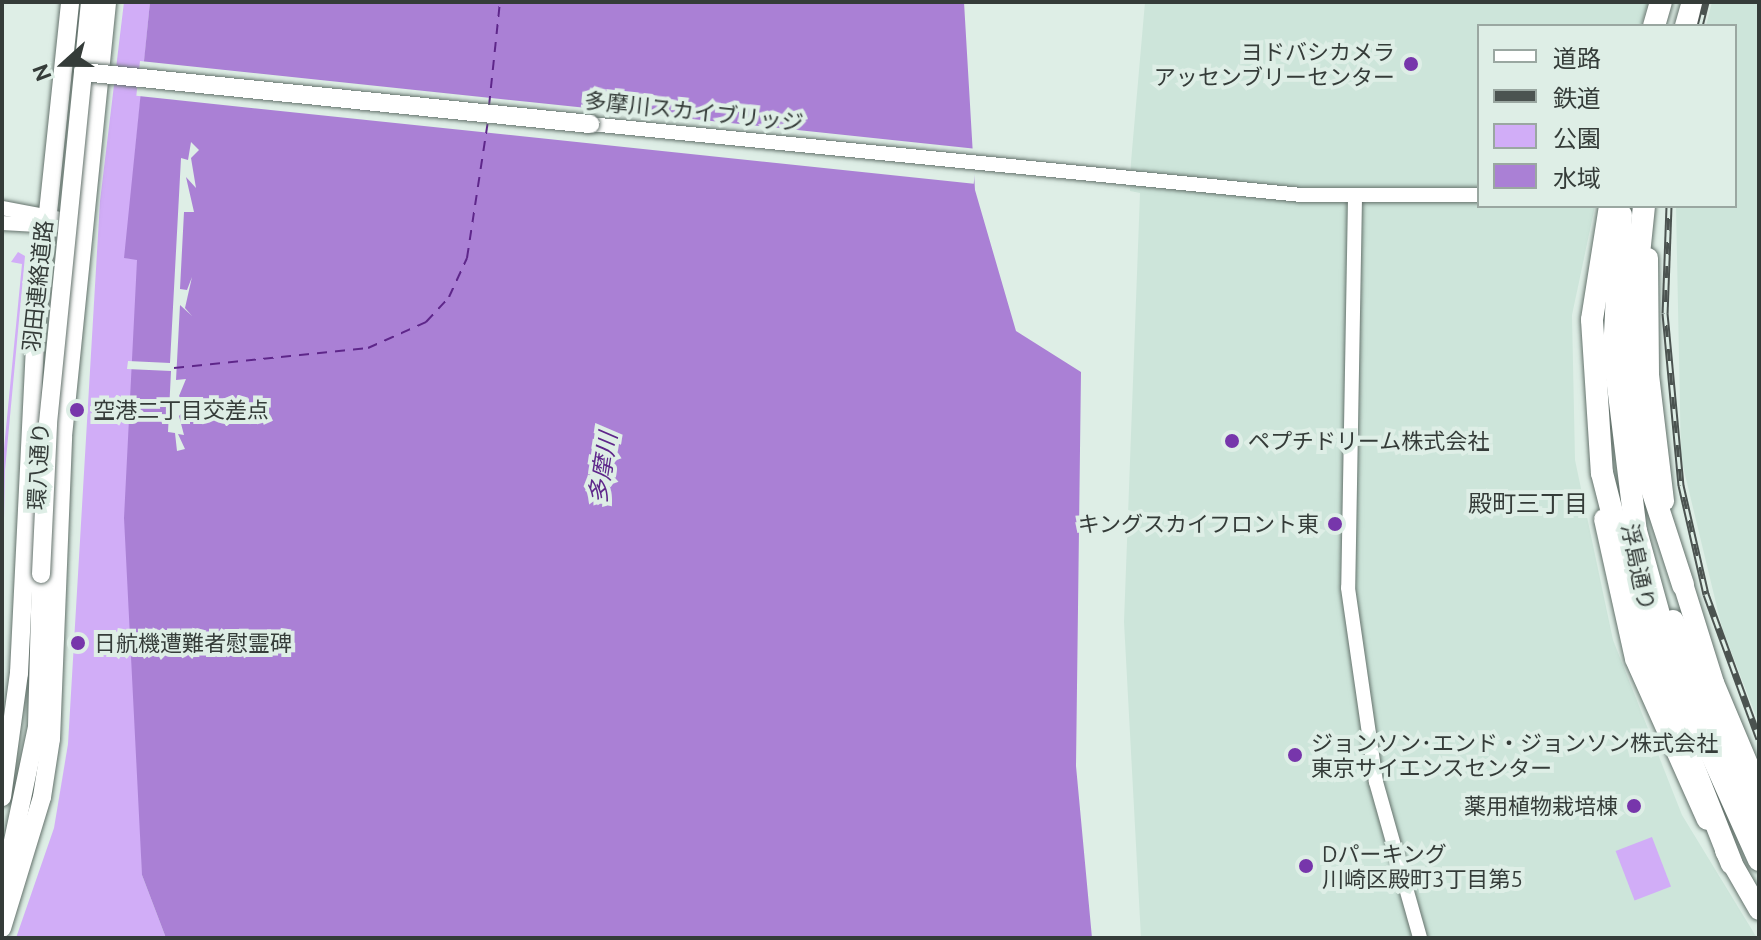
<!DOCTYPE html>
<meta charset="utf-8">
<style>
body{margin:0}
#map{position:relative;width:1761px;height:940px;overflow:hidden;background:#deeee6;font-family:Ubuntu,"Noto Sans JP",sans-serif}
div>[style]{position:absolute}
.built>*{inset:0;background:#cde5da}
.green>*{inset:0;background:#d1adf7;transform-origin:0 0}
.water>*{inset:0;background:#aa80d5}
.pier>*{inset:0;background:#deeee6;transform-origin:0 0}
.ferry>*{height:2px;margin-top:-1px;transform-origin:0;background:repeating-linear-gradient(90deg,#5e268a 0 10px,transparent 0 18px)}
.roads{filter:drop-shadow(0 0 2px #64726c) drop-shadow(0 0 2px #64726c)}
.tertiary>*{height:14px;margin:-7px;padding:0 7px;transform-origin:7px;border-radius:7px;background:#fff}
.primary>*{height:18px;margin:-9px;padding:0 9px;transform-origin:9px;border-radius:9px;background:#fff}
.trunk>*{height:20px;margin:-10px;padding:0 10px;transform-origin:10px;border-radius:10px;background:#fff}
.motorway>*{height:22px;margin:-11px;padding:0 11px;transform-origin:11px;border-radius:11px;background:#fff}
.rail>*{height:7px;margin-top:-3.5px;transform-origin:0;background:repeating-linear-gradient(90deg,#deeee6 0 12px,#4b5350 0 24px);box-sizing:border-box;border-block:2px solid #4b5350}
.bridges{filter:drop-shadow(0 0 2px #64726c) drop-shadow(0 0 2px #64726c)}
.primary-bridge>*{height:18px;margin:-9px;padding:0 9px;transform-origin:9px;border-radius:9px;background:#fff}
.dots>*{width:22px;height:22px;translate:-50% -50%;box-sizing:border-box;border:4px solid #deeee6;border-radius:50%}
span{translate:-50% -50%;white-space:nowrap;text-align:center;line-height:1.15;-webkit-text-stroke:8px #deeee6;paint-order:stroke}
.poi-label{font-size:22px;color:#353c39}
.right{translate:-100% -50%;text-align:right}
.left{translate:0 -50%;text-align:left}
.street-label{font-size:22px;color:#353c39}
.water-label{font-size:24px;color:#5e268a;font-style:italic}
.neighbourhood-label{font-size:24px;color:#353c39}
.frame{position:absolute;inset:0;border:4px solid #353c39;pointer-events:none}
.legend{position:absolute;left:1477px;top:24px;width:260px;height:184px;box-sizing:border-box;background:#deeee6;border:2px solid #9aa7a1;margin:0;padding:10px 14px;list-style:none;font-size:24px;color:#353c39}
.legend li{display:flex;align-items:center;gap:16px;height:40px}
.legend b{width:40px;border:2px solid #9aa7a1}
.north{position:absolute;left:24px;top:24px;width:80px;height:80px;-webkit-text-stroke:6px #deeee6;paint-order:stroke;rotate:249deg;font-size:22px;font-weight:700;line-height:32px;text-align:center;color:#353c39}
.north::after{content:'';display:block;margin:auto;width:28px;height:36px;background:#353c39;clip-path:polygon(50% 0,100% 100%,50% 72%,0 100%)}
</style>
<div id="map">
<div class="built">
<div style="clip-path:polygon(1145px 2px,1648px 2px,1641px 26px,1479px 26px,1479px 206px,1595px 206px,1572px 315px,1575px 460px,1613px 640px,1682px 815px,1757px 938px,1141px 938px,1124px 622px,1140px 193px,1130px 191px,1131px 162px)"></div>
<div style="clip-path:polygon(1712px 2px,1759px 2px,1759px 724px,1722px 628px,1681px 458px,1676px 206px,1735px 206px,1735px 26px,1706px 26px)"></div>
</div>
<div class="green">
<div style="clip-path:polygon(124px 2px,150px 2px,125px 258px,137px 259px,142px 875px,166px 938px,16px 938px,54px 828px,68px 744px,100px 201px)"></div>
<div style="clip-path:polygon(18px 252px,25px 256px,5px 470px,2px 618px,2px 469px,22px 264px,11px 262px)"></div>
<div style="left:1652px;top:837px;width:53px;height:39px;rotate:69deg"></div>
</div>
<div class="water">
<div style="clip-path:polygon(150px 2px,964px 2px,975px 190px,1016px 331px,1081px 372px,1076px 766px,1092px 938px,166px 938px,142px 875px,124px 518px,137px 260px,124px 258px)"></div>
</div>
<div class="pier">
<div style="left:140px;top:61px;width:842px;height:35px;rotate:6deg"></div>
<div style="clip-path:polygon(191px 142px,199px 150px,191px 158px,196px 188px,186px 177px,194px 212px,184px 212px,180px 289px,187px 290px,192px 277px,185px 308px,192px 316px,180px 305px,176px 380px,186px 379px,179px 396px,187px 407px,179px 416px,184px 435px,178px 434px,185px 449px,177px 451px,175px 433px,168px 432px,171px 371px,127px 369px,128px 361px,170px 363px,181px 158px,188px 160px)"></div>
</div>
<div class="ferry">
<div style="left:489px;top:106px;width:105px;rotate:-84deg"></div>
<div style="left:174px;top:368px;width:195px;rotate:-5.9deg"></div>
<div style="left:368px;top:348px;width:64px;rotate:-24.1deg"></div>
<div style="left:426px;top:322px;width:34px;rotate:-47deg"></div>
<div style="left:449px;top:297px;width:43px;rotate:-65.2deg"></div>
<div style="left:467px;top:258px;width:139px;rotate:-81.3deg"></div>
</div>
<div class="roads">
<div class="tertiary">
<div style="left:590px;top:124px;width:715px;rotate:5.7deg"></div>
<div style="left:1301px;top:195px;width:178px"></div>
<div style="left:1355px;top:198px;width:390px;rotate:91deg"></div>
<div style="left:1348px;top:588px;width:196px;rotate:81.8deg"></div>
<div style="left:1376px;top:782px;width:162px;rotate:74.2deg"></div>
<div style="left:2px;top:208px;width:75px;rotate:10.7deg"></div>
<div style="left:2px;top:223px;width:53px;rotate:3.2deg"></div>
</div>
<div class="primary">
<div style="left:83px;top:72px;width:70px;rotate:-84.3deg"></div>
<div style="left:2px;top:797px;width:125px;rotate:-82.2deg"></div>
<div style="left:19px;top:673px;width:346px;rotate:-87.2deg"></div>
<div style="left:36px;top:327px;width:327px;rotate:-84deg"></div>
<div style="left:2px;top:893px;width:170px;rotate:-78.1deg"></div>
<div style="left:37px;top:727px;width:153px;rotate:-88.5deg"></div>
<div style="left:2px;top:928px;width:137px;rotate:-73deg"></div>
<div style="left:42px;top:797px;width:59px;rotate:-81.2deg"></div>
<div style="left:51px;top:739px;width:303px;rotate:-87.7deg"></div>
<div style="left:63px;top:436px;width:436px;rotate:-84.2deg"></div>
</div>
<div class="trunk">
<div style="left:1648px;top:258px;width:117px;rotate:89.5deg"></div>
<div style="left:1649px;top:375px;width:127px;rotate:83.2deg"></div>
<div style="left:1604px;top:519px;width:143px;rotate:77.5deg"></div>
<div style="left:1635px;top:659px;width:176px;rotate:65.9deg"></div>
<div style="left:1679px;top:571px;width:117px;rotate:72.6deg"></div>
<div style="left:1714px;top:683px;width:116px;rotate:67.2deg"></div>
<div style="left:1725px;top:851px;width:68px;rotate:60deg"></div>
</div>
<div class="motorway">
<div style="left:1654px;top:26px;width:25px;rotate:-74deg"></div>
<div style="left:1686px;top:26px;width:25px;rotate:-74deg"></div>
<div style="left:1610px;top:206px;width:115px;rotate:99deg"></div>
<div style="left:1592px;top:320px;width:153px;rotate:86.3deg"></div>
<div style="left:1602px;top:473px;width:179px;rotate:75.7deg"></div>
<div style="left:1646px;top:646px;width:234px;rotate:68.5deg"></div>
<div style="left:1644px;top:206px;width:98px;rotate:95.9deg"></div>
<div style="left:1634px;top:303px;width:108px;rotate:88.9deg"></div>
<div style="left:1636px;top:411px;width:64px;rotate:80.1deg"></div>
<div style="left:1647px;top:474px;width:117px;rotate:72deg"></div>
<div style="left:1621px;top:215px;width:138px;rotate:92.9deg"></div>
<div style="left:1614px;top:353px;width:179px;rotate:83deg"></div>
<div style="left:1636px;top:531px;width:147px;rotate:74.6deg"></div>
<div style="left:1675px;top:673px;width:205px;rotate:65.8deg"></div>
<div style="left:1673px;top:621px;width:218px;rotate:66.7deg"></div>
</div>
</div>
<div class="rail">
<div style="left:1700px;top:26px;width:25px;rotate:-76deg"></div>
<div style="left:1669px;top:206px;width:107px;rotate:92.1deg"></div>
<div style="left:1665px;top:313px;width:173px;rotate:84.7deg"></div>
<div style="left:1681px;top:485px;width:112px;rotate:77.1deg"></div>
<div style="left:1706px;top:594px;width:154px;rotate:69.9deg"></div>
</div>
<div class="bridges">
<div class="primary-bridge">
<div style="left:41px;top:574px;width:151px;rotate:-87.3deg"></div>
<div style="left:48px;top:423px;width:353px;rotate:-84.3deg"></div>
<div style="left:83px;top:72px;width:510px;rotate:5.86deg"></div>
</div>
</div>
<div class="dots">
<div style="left:1411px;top:64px;background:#7736ab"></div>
<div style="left:77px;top:410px;background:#7736ab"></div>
<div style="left:1232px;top:441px;background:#7736ab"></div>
<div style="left:1335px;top:524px;background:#7736ab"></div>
<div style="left:78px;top:643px;background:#7736ab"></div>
<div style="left:1295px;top:755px;background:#7736ab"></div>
<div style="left:1634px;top:806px;background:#7736ab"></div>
<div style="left:1306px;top:866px;background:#7736ab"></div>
</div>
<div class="poi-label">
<span class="right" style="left:1395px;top:64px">ヨドバシカメラ<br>アッセンブリーセンター</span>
<span class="left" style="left:93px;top:410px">空港二丁目交差点</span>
<span class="left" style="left:1248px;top:441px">ペプチドリーム株式会社</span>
<span class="right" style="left:1319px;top:524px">キングスカイフロント東</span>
<span class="left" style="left:94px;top:643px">日航機遭難者慰霊碑</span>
<span class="left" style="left:1311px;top:755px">ジョンソン･エンド・ジョンソン株式会社<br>東京サイエンスセンター</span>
<span class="right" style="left:1618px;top:806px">薬用植物栽培棟</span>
<span class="left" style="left:1322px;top:866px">Dパーキング<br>川崎区殿町3丁目第5</span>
</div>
<div class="street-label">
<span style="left:694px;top:111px;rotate:6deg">多摩川スカイブリッジ</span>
<span style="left:37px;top:286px;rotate:-84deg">羽田連絡道路</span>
<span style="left:38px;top:466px;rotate:-87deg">環八通り</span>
<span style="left:1639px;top:567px;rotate:78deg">浮島通り</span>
</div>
<div class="water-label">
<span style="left:603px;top:468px;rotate:-81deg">多摩川</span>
</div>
<div class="neighbourhood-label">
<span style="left:1528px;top:504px">殿町三丁目</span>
</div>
<div class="frame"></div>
<ul class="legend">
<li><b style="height:10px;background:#fff"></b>道路</li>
<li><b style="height:10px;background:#4b5350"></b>鉄道</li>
<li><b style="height:22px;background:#d1adf7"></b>公園</li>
<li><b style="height:22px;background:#aa80d5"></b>水域</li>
</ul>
<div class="north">N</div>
</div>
